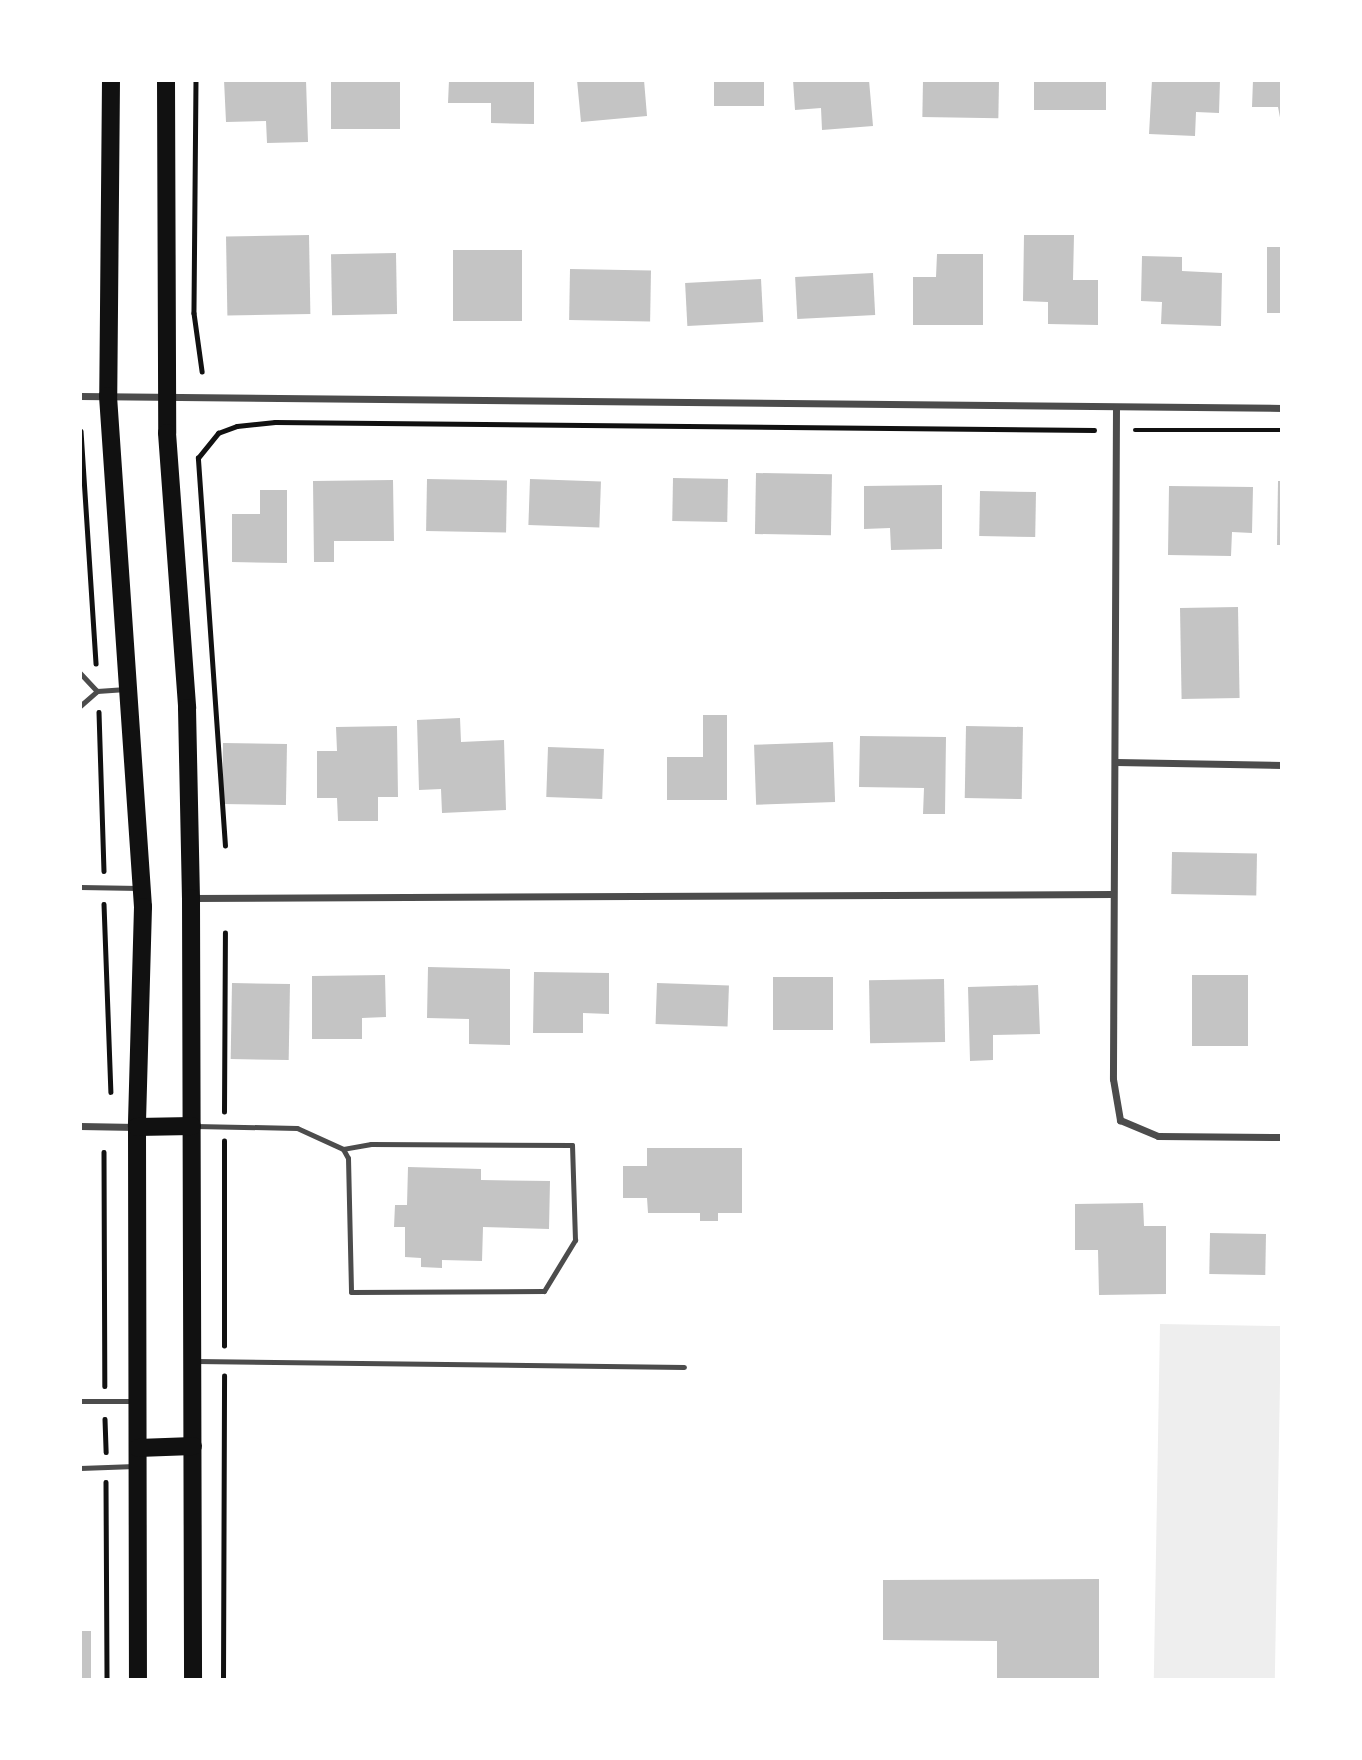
<!DOCTYPE html>
<style>
body{margin:0}
#map{position:relative;width:1362px;height:1760px;overflow:hidden;background:#fff;font-family:"Work Sans",sans-serif}
div>[style]{position:absolute}
.green>*{inset:0;background:#eee;transform-origin:0 0}
.building>*{inset:0;background:#c4c4c4;transform-origin:0 0}
.path>*{height:4.5px;margin:-2.25px;padding:0 2.25px;transform-origin:2.25px;border-radius:2.25px;background:#111}
.service>*{height:5px;margin:-2.5px;padding:0 2.5px;transform-origin:2.5px;border-radius:2.5px;background:#4c4c4c}
.minor>*{height:7px;margin:-3.5px;padding:0 3.5px;transform-origin:3.5px;border-radius:3.5px;background:#4c4c4c}
.primary>*{height:18px;margin:-9px;padding:0 9px;transform-origin:9px;border-radius:9px;background:#111}
span{translate:-50% -50%;white-space:nowrap;text-align:center;line-height:1.15;-webkit-text-stroke:6px #fff;paint-order:stroke}
.frame{position:absolute;inset:0;border:82px solid #fff;pointer-events:none}
</style>
<div id="map">
<div class="green">
<div style="left:1160px;top:1324px;width:121px;height:355px;rotate:1deg"></div>
</div>
<div class="building">
<div style="clip-path:polygon(224px 80px,306px 80px,308px 142px,267px 143px,266px 121px,226px 122px)"></div>
<div style="left:331px;top:80px;width:69px;height:49px"></div>
<div style="clip-path:polygon(449px 80px,534px 80px,534px 124px,491px 123px,491px 103px,448px 103px)"></div>
<div style="clip-path:polygon(577px 80px,644px 80px,647px 116px,581px 122px)"></div>
<div style="left:714px;top:80px;width:50px;height:26px"></div>
<div style="clip-path:polygon(793px 80px,869px 80px,873px 126px,822px 130px,821px 108px,795px 110px)"></div>
<div style="left:923px;top:80px;width:76px;height:37px;rotate:1deg"></div>
<div style="left:1034px;top:80px;width:72px;height:30px"></div>
<div style="clip-path:polygon(1152px 80px,1220px 80px,1219px 113px,1196px 112px,1195px 136px,1149px 134px)"></div>
<div style="clip-path:polygon(1253px 80px,1282px 80px,1282px 128px,1278px 107px,1252px 107px)"></div>
<div style="left:309px;top:235px;width:79px;height:83px;rotate:89deg"></div>
<div style="clip-path:polygon(1024px 235px,1074px 235px,1073px 280px,1098px 280px,1098px 325px,1048px 324px,1048px 302px,1023px 301px)"></div>
<div style="left:1267px;top:247px;width:15px;height:66px"></div>
<div style="left:453px;top:250px;width:69px;height:71px"></div>
<div style="left:396px;top:253px;width:61px;height:65px;rotate:89deg"></div>
<div style="clip-path:polygon(937px 254px,983px 254px,983px 325px,913px 325px,913px 277px,936px 277px)"></div>
<div style="clip-path:polygon(1142px 256px,1182px 257px,1182px 271px,1222px 273px,1221px 326px,1161px 324px,1162px 302px,1141px 301px)"></div>
<div style="left:570px;top:269px;width:81px;height:51px;rotate:1deg"></div>
<div style="left:873px;top:273px;width:42px;height:78px;rotate:87deg"></div>
<div style="left:761px;top:279px;width:43px;height:76px;rotate:87deg"></div>
<div style="left:756px;top:473px;width:76px;height:61px;rotate:1deg"></div>
<div style="left:673px;top:478px;width:55px;height:43px;rotate:1deg"></div>
<div style="left:427px;top:479px;width:80px;height:52px;rotate:1deg"></div>
<div style="left:530px;top:479px;width:71px;height:46px;rotate:2deg"></div>
<div style="clip-path:polygon(393px 480px,394px 541px,334px 541px,334px 562px,314px 562px,313px 481px)"></div>
<div style="clip-path:polygon(1278px 481px,1282px 481px,1282px 545px,1277px 545px)"></div>
<div style="clip-path:polygon(942px 485px,942px 549px,891px 550px,890px 528px,864px 529px,864px 486px)"></div>
<div style="clip-path:polygon(1169px 486px,1253px 487px,1252px 533px,1232px 532px,1231px 556px,1168px 555px)"></div>
<div style="clip-path:polygon(260px 490px,287px 490px,287px 563px,232px 562px,232px 514px,260px 514px)"></div>
<div style="left:980px;top:491px;width:56px;height:45px;rotate:1deg"></div>
<div style="left:1238px;top:607px;width:91px;height:58px;rotate:89deg"></div>
<div style="clip-path:polygon(703px 715px,727px 715px,727px 800px,667px 800px,667px 757px,703px 757px)"></div>
<div style="clip-path:polygon(460px 718px,461px 742px,504px 740px,506px 810px,442px 813px,441px 789px,419px 790px,417px 720px)"></div>
<div style="clip-path:polygon(397px 726px,398px 797px,378px 797px,378px 821px,338px 821px,337px 798px,317px 798px,317px 751px,337px 751px,336px 727px)"></div>
<div style="left:966px;top:726px;width:57px;height:72px;rotate:1deg"></div>
<div style="clip-path:polygon(860px 736px,946px 737px,945px 814px,923px 814px,924px 788px,859px 787px)"></div>
<div style="left:833px;top:742px;width:60px;height:79px;rotate:88deg"></div>
<div style="left:223px;top:743px;width:64px;height:61px;rotate:1deg"></div>
<div style="left:548px;top:747px;width:56px;height:50px;rotate:2deg"></div>
<div style="left:1172px;top:852px;width:85px;height:42px;rotate:1deg"></div>
<div style="clip-path:polygon(428px 967px,510px 969px,510px 1045px,469px 1044px,469px 1019px,427px 1018px)"></div>
<div style="clip-path:polygon(534px 972px,609px 973px,609px 1014px,583px 1013px,583px 1033px,533px 1033px)"></div>
<div style="clip-path:polygon(385px 975px,386px 1017px,362px 1018px,362px 1039px,312px 1039px,312px 976px)"></div>
<div style="left:1192px;top:975px;width:56px;height:71px"></div>
<div style="left:773px;top:977px;width:60px;height:53px"></div>
<div style="left:944px;top:979px;width:63px;height:75px;rotate:89deg"></div>
<div style="left:232px;top:983px;width:58px;height:76px;rotate:1deg"></div>
<div style="left:657px;top:983px;width:72px;height:41px;rotate:2deg"></div>
<div style="clip-path:polygon(1038px 985px,1040px 1034px,993px 1035px,993px 1060px,970px 1061px,968px 987px)"></div>
<div style="clip-path:polygon(647px 1148px,742px 1148px,742px 1213px,718px 1213px,718px 1221px,700px 1221px,700px 1213px,648px 1213px,647px 1198px,623px 1198px,623px 1166px,647px 1166px)"></div>
<div style="clip-path:polygon(408px 1167px,481px 1169px,481px 1180px,550px 1181px,549px 1229px,483px 1227px,482px 1261px,442px 1260px,442px 1268px,421px 1267px,421px 1258px,405px 1257px,405px 1227px,394px 1227px,395px 1205px,407px 1205px)"></div>
<div style="clip-path:polygon(1143px 1203px,1144px 1226px,1166px 1226px,1166px 1294px,1099px 1295px,1098px 1250px,1075px 1250px,1075px 1204px)"></div>
<div style="left:1210px;top:1233px;width:56px;height:41px;rotate:1deg"></div>
<div style="clip-path:polygon(1099px 1579px,1099px 1680px,997px 1680px,997px 1641px,883px 1640px,883px 1580px)"></div>
<div style="left:80px;top:1631px;width:11px;height:49px"></div>
</div>
<div class="path">
<div style="left:196px;top:80px;width:233px;rotate:90.5deg"></div>
<div style="left:194px;top:313px;width:59px;rotate:82.1deg"></div>
<div style="left:1135px;top:430px;width:147px"></div>
<div style="left:81px;top:431px;width:233px;rotate:86.3deg"></div>
<div style="left:99px;top:712px;width:159px;rotate:88.2deg"></div>
<div style="left:225px;top:846px;width:389px;rotate:-94deg"></div>
<div style="left:198px;top:458px;width:32px;rotate:-51deg"></div>
<div style="left:218px;top:433px;width:20px;rotate:-20deg"></div>
<div style="left:237px;top:426px;width:38px;rotate:-6deg"></div>
<div style="left:275px;top:422px;width:819px;rotate:0.56deg"></div>
<div style="left:104px;top:904px;width:188px;rotate:87.9deg"></div>
<div style="left:224px;top:1112px;width:179px;rotate:-89.7deg"></div>
<div style="left:104px;top:1152px;width:234px;rotate:89.8deg"></div>
<div style="left:224px;top:1346px;width:205px;rotate:-90deg"></div>
<div style="left:105px;top:1419px;width:33px;rotate:88deg"></div>
<div style="left:106px;top:1482px;width:198px;rotate:89.7deg"></div>
<div style="left:223px;top:1680px;width:304px;rotate:-89.8deg"></div>
</div>
<div class="service">
<div style="left:80px;top:673px;width:25px;rotate:47deg"></div>
<div style="left:80px;top:706px;width:23px;rotate:-41deg"></div>
<div style="left:97px;top:691px;width:29px;rotate:-4deg"></div>
<div style="left:80px;top:887px;width:59px;rotate:1deg"></div>
<div style="left:195px;top:1126px;width:102px;rotate:1.1deg"></div>
<div style="left:297px;top:1128px;width:51px;rotate:24.5deg"></div>
<div style="left:343px;top:1149px;width:10px;rotate:61deg"></div>
<div style="left:348px;top:1158px;width:134px;rotate:88.7deg"></div>
<div style="left:351px;top:1292px;width:193px;rotate:-0.3deg"></div>
<div style="left:544px;top:1291px;width:60px;rotate:-58.7deg"></div>
<div style="left:575px;top:1240px;width:95px;rotate:-91.8deg"></div>
<div style="left:572px;top:1145px;width:201px;rotate:-179.7deg"></div>
<div style="left:371px;top:1144px;width:28px;rotate:170deg"></div>
<div style="left:196px;top:1361px;width:488px;rotate:0.7deg"></div>
<div style="left:80px;top:1401px;width:53px"></div>
<div style="left:80px;top:1468px;width:55px;rotate:-2.1deg"></div>
</div>
<div class="minor">
<div style="left:80px;top:396px;width:1202px;rotate:0.57deg"></div>
<div style="left:1116px;top:407px;width:672px;rotate:90.26deg"></div>
<div style="left:1113px;top:1079px;width:42px;rotate:80.3deg"></div>
<div style="left:1120px;top:1120px;width:41px;rotate:22.8deg"></div>
<div style="left:1158px;top:1136px;width:124px;rotate:0.5deg"></div>
<div style="left:1116px;top:762px;width:166px;rotate:1deg"></div>
<div style="left:192px;top:898px;width:921px;rotate:-0.25deg"></div>
<div style="left:80px;top:1126px;width:56px;rotate:1deg"></div>
</div>
<div class="primary">
<div style="left:111px;top:80px;width:316px;rotate:90.5deg"></div>
<div style="left:108px;top:396px;width:512px;rotate:86.08deg"></div>
<div style="left:143px;top:907px;width:220px;rotate:91.6deg"></div>
<div style="left:137px;top:1127px;width:553px;rotate:89.9deg"></div>
<div style="left:166px;top:80px;width:353px;rotate:89.8deg"></div>
<div style="left:167px;top:433px;width:276px;rotate:85.8deg"></div>
<div style="left:187px;top:708px;width:190px;rotate:88.8deg"></div>
<div style="left:191px;top:898px;width:782px;rotate:89.85deg"></div>
<div style="left:137px;top:1127px;width:55px;rotate:-1deg"></div>
<div style="left:138px;top:1448px;width:55px;rotate:-2.1deg"></div>
</div>
<div class="frame"></div>
</div>
